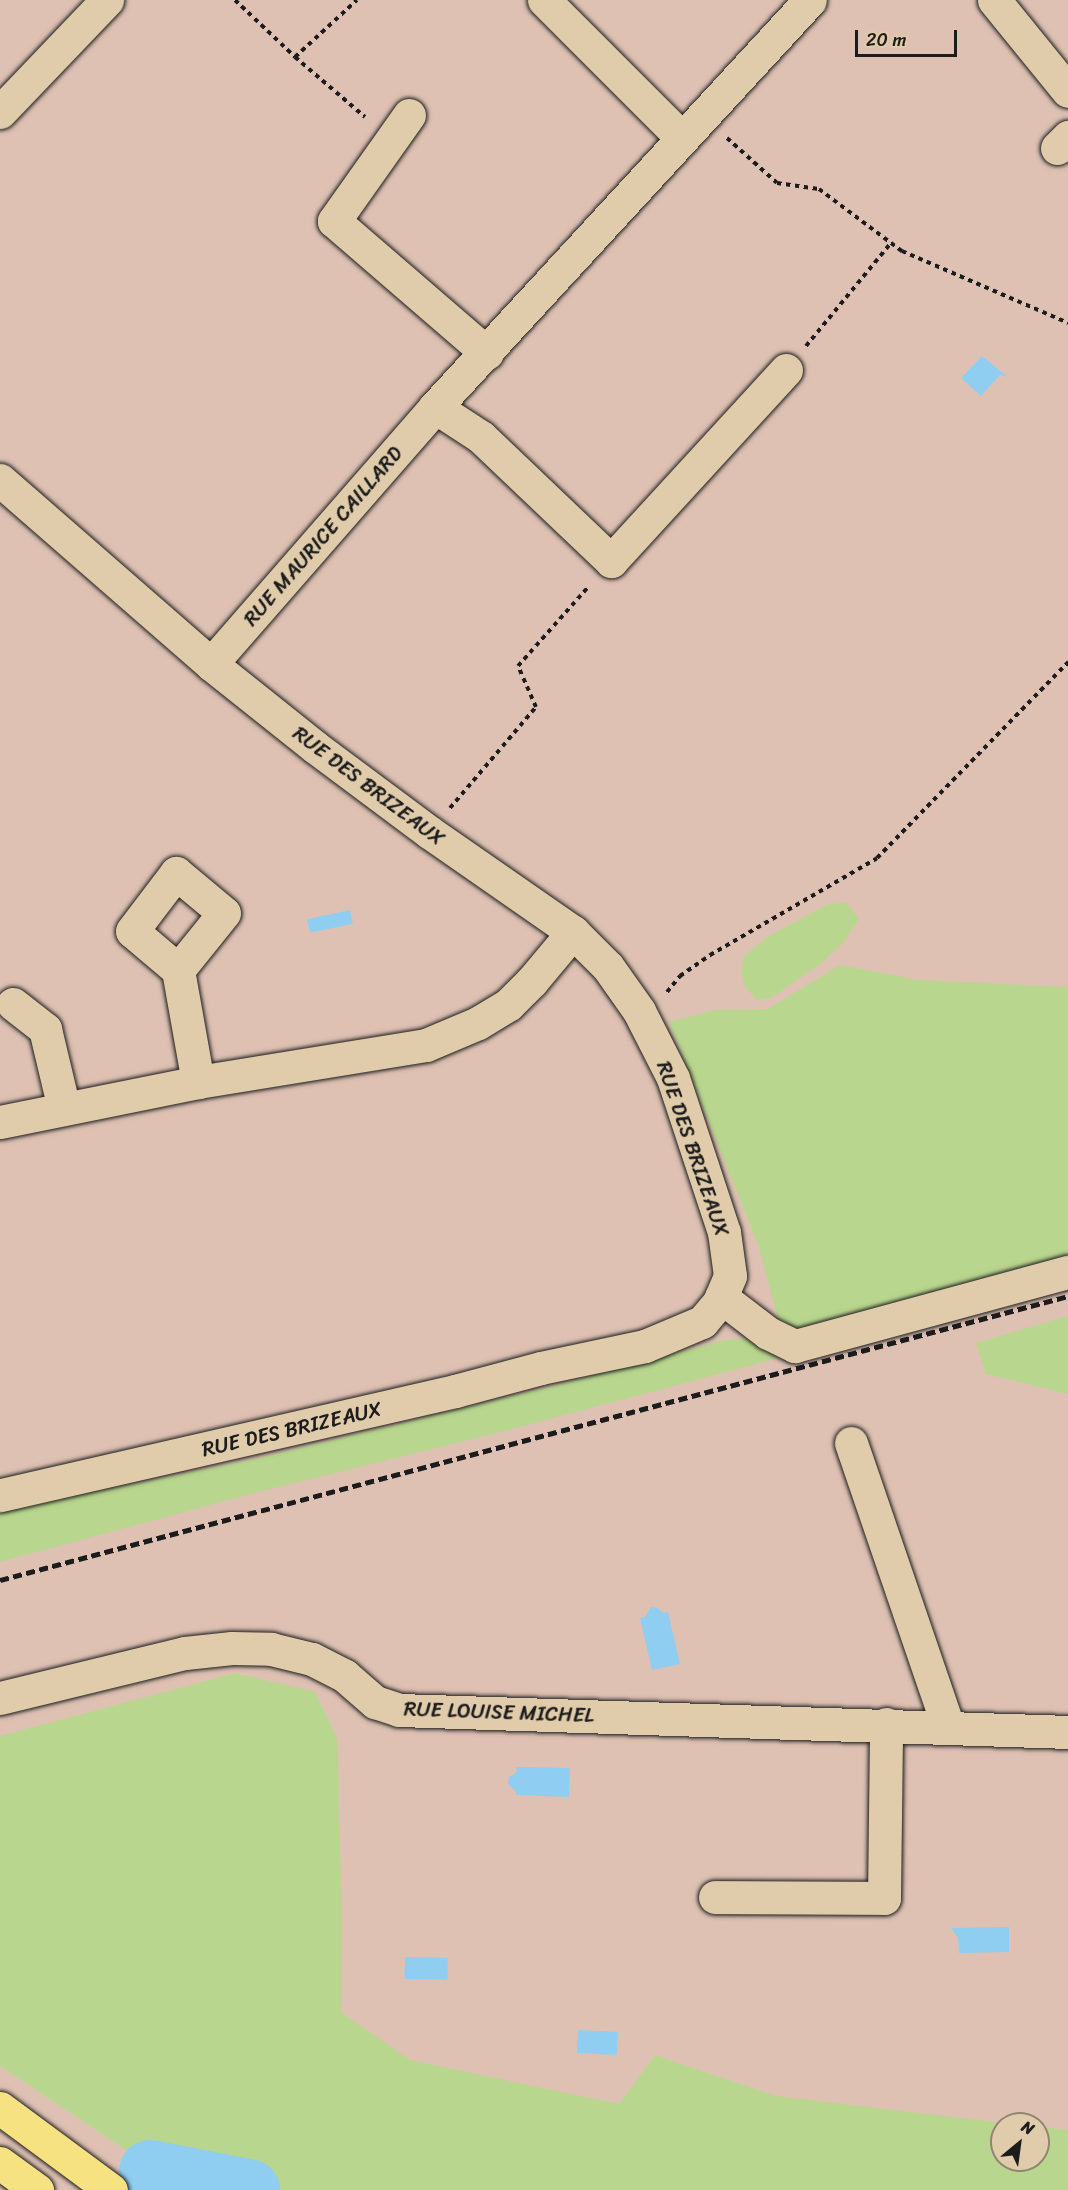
<!DOCTYPE html>
<style>
body{margin:0}
#map{position:relative;width:1068px;height:2190px;overflow:hidden;background:#dec1b3;font-family:Sriracha,sans-serif}
div>[style]{position:absolute}
.green>*{inset:0;background:#b9d68e}
.water>*{inset:0;background:#90cef1;transform-origin:0 0}
.river>*{height:62px;margin:-31px;padding:0 31px;transform-origin:31px;border-radius:31px;background:#90cef1}
.path>*{height:4px;margin-top:-2px;transform-origin:0;background:repeating-linear-gradient(90deg,#1c1c1c 0 4.5px,transparent 0 9px)}
.roads{filter:drop-shadow(0 0 2px #1c1c1c) drop-shadow(0 0 2px #1c1c1c)}
.minor>*{height:33px;margin:-16.5px;padding:0 16.5px;transform-origin:16.5px;border-radius:16.5px;background:#e0cbaa}
.highway>*{height:33px;margin:-16.5px;padding:0 16.5px;transform-origin:16.5px;border-radius:16.5px;background:#f7e281}
.rail>*{height:4.5px;margin-top:-2.25px;transform-origin:0;background:repeating-linear-gradient(90deg,#1c1c1c 0 9px,transparent 0 13.5px)}
span{translate:-50% -50%;white-space:nowrap;text-align:center;line-height:1.15;-webkit-text-stroke:4.5px #e0cbaa;paint-order:stroke}
.street-label{font-size:21px;color:#1c1c1c}
.north{position:absolute;left:990px;top:2112px;width:60px;height:60px;box-sizing:border-box;background:#e0cbaa;border:2px solid #928571;border-radius:50%;rotate:29deg;font-size:16px;font-weight:700;line-height:24px;text-align:center;color:#1c1c1c}
.north::after{content:'';display:block;margin:auto;width:21px;height:27px;background:#1c1c1c;clip-path:polygon(50% 0,100% 100%,50% 72%,0 100%)}
.scale{position:absolute;left:855px;top:30px;width:102px;height:27px;box-sizing:border-box;border:3px solid #1c1c1c;border-top:0;padding-left:8px;font-size:18px;line-height:21px;white-space:nowrap;color:#1c1c1c;-webkit-text-stroke:4px #e0cbaa;paint-order:stroke}
</style>
<div id="map">
<div class="green">
<div style="clip-path:polygon(846px 902px,859px 919px,844px 942px,819px 965px,773px 997px,757px 1000px,745px 987px,741px 970px,744px 956px,769px 936px,826px 905px)"></div>
<div style="clip-path:polygon(840px 965px,918px 980px,1068px 987px,1068px 1278px,828px 1345px,489px 1435px,258px 1492px,0 1562px,0 1511px,263px 1457px,561px 1384px,721px 1341px,782px 1334px,759px 1247px,669px 1022px,714px 1010px,768px 1009px)"></div>
<div style="clip-path:polygon(1068px 1316px,1068px 1394px,986px 1374px,976px 1343px)"></div>
<div style="clip-path:polygon(236px 1673px,315px 1692px,337px 1738px,342px 1919px,341px 2012px,410px 2060px,619px 2104px,655px 2055px,776px 2096px,1012px 2124px,1002px 2124px,1002px 2160px,1038px 2160px,1038px 2127px,1068px 2130px,1068px 2190px,201px 2190px,170px 2167px,135px 2156px,0 2066px,0 1736px)"></div>
</div>
<div class="water">
<div style="clip-path:polygon(982px 356px,1008px 377px,1000px 375px,981px 396px,961px 378px)"></div>
<div style="left:350px;top:910px;width:14px;height:44px;rotate:78deg"></div>
<div style="clip-path:polygon(651px 1607px,658px 1608px,663px 1613px,668px 1612px,680px 1664px,652px 1670px,640px 1618px,645px 1617px)"></div>
<div style="clip-path:polygon(516px 1767px,570px 1768px,569px 1797px,516px 1795px,516px 1791px,508px 1784px,509px 1777px,517px 1772px)"></div>
<div style="clip-path:polygon(1009px 1927px,1009px 1952px,959px 1953px,958px 1938px,951px 1928px)"></div>
<div style="left:405px;top:1957px;width:43px;height:22px;rotate:1deg"></div>
<div style="left:578px;top:2030px;width:40px;height:23px;rotate:3deg"></div>
</div>
<div class="river">
<div style="left:150px;top:2171px;width:101px;rotate:10.9deg"></div>
</div>
<div class="path">
<div style="left:235px;top:0;width:83px;rotate:43.5deg"></div>
<div style="left:295px;top:57px;width:84px;rotate:-42.6deg"></div>
<div style="left:295px;top:57px;width:92px;rotate:40.6deg"></div>
<div style="left:727px;top:138px;width:67px;rotate:42deg"></div>
<div style="left:777px;top:183px;width:42px;rotate:8.1deg"></div>
<div style="left:819px;top:189px;width:104px;rotate:36.8deg"></div>
<div style="left:902px;top:251px;width:181px;rotate:23.4deg"></div>
<div style="left:806px;top:346px;width:134px;rotate:-50.5deg"></div>
<div style="left:450px;top:808px;width:133px;rotate:-49.6deg"></div>
<div style="left:536px;top:707px;width:45px;rotate:-113.7deg"></div>
<div style="left:518px;top:666px;width:107px;rotate:-48.4deg"></div>
<div style="left:667px;top:992px;width:21px;rotate:-51deg"></div>
<div style="left:680px;top:976px;width:37px;rotate:-35deg"></div>
<div style="left:710px;top:955px;width:193px;rotate:-30.1deg"></div>
<div style="left:877px;top:858px;width:274px;rotate:-45.7deg"></div>
</div>
<div class="roads">
<div class="minor">
<div style="left:544px;top:0;width:195px;rotate:45deg"></div>
<div style="left:994px;top:0;width:117px;rotate:50.9deg"></div>
<div style="left:0;top:112px;width:155px;rotate:-46.3deg"></div>
<div style="left:409px;top:115px;width:130px;rotate:125.3deg"></div>
<div style="left:334px;top:221px;width:202px;rotate:40.8deg"></div>
<div style="left:1057px;top:148px;width:16px;rotate:-45deg"></div>
<div style="left:435px;top:407px;width:55px;rotate:33.1deg"></div>
<div style="left:481px;top:437px;width:180px;rotate:43.6deg"></div>
<div style="left:611px;top:561px;width:259px;rotate:-47.5deg"></div>
<div style="left:0;top:480px;width:280px;rotate:41.1deg"></div>
<div style="left:211px;top:664px;width:133px;rotate:38.6deg"></div>
<div style="left:315px;top:747px;width:142px;rotate:36.7deg"></div>
<div style="left:429px;top:832px;width:175px;rotate:34.8deg"></div>
<div style="left:573px;top:932px;width:49px;rotate:45deg"></div>
<div style="left:608px;top:967px;width:54px;rotate:54.8deg"></div>
<div style="left:639px;top:1011px;width:75px;rotate:63.1deg"></div>
<div style="left:673px;top:1078px;width:162px;rotate:71.7deg"></div>
<div style="left:724px;top:1232px;width:44px;rotate:82.2deg"></div>
<div style="left:730px;top:1276px;width:28px;rotate:113deg"></div>
<div style="left:719px;top:1302px;width:26px;rotate:130deg"></div>
<div style="left:702px;top:1322px;width:62px;rotate:157.2deg"></div>
<div style="left:645px;top:1346px;width:106px;rotate:168.1deg"></div>
<div style="left:541px;top:1368px;width:89px;rotate:165deg"></div>
<div style="left:455px;top:1391px;width:467px;rotate:167.1deg"></div>
<div style="left:211px;top:664px;width:341px;rotate:-48.9deg"></div>
<div style="left:435px;top:407px;width:553px;rotate:-47.34deg"></div>
<div style="left:178px;top:970px;width:60px;rotate:-139.7deg"></div>
<div style="left:132px;top:931px;width:73px;rotate:-52.8deg"></div>
<div style="left:176px;top:873px;width:62px;rotate:39.8deg"></div>
<div style="left:224px;top:913px;width:73px;rotate:128.9deg"></div>
<div style="left:178px;top:970px;width:114px;rotate:79.9deg"></div>
<div style="left:13px;top:1004px;width:41px;rotate:38deg"></div>
<div style="left:45px;top:1029px;width:82px;rotate:76.6deg"></div>
<div style="left:0;top:1122px;width:202px;rotate:-11.4deg"></div>
<div style="left:198px;top:1082px;width:231px;rotate:-9.2deg"></div>
<div style="left:426px;top:1045px;width:56px;rotate:-22.9deg"></div>
<div style="left:478px;top:1023px;width:35px;rotate:-31deg"></div>
<div style="left:508px;top:1005px;width:34px;rotate:-45deg"></div>
<div style="left:532px;top:981px;width:64px;rotate:-50.1deg"></div>
<div style="left:721px;top:1297px;width:59px;rotate:37.5deg"></div>
<div style="left:768px;top:1333px;width:30px;rotate:26deg"></div>
<div style="left:795px;top:1346px;width:283px;rotate:-15.2deg"></div>
<div style="left:851px;top:1443px;width:299px;rotate:71.1deg"></div>
<div style="left:0;top:1698px;width:190px;rotate:-13.7deg"></div>
<div style="left:185px;top:1653px;width:47px;rotate:-6.1deg"></div>
<div style="left:232px;top:1648px;width:39px;rotate:1deg"></div>
<div style="left:271px;top:1649px;width:42px;rotate:13.7deg"></div>
<div style="left:312px;top:1659px;width:37px;rotate:27deg"></div>
<div style="left:345px;top:1676px;width:40px;rotate:41deg"></div>
<div style="left:375px;top:1702px;width:25px;rotate:18deg"></div>
<div style="left:399px;top:1710px;width:669px;rotate:1.88deg"></div>
<div style="left:715px;top:1897px;width:169px;rotate:0.3deg"></div>
<div style="left:884px;top:1898px;width:174px;rotate:-89.3deg"></div>
</div>
<div class="highway">
<div style="left:0;top:2108px;width:138px;rotate:36.5deg"></div>
<div style="left:0;top:2163px;width:46px;rotate:36.1deg"></div>
</div>
</div>
<div class="rail">
<div style="left:0;top:1580px;width:1105px;rotate:-14.89deg"></div>
</div>
<div class="street-label">
<span style="left:323px;top:536px;rotate:-49deg">RUE MAURICE CAILLARD</span>
<span style="left:369px;top:786px;rotate:37deg">RUE DES BRIZEAUX</span>
<span style="left:693px;top:1149px;rotate:71deg">RUE DES BRIZEAUX</span>
<span style="left:292px;top:1429px;rotate:-13deg">RUE DES BRIZEAUX</span>
<span style="left:499px;top:1712px;rotate:2deg">RUE LOUISE MICHEL</span>
</div>
<div class="north">N</div>
<div class="scale">20 m</div>
</div>
